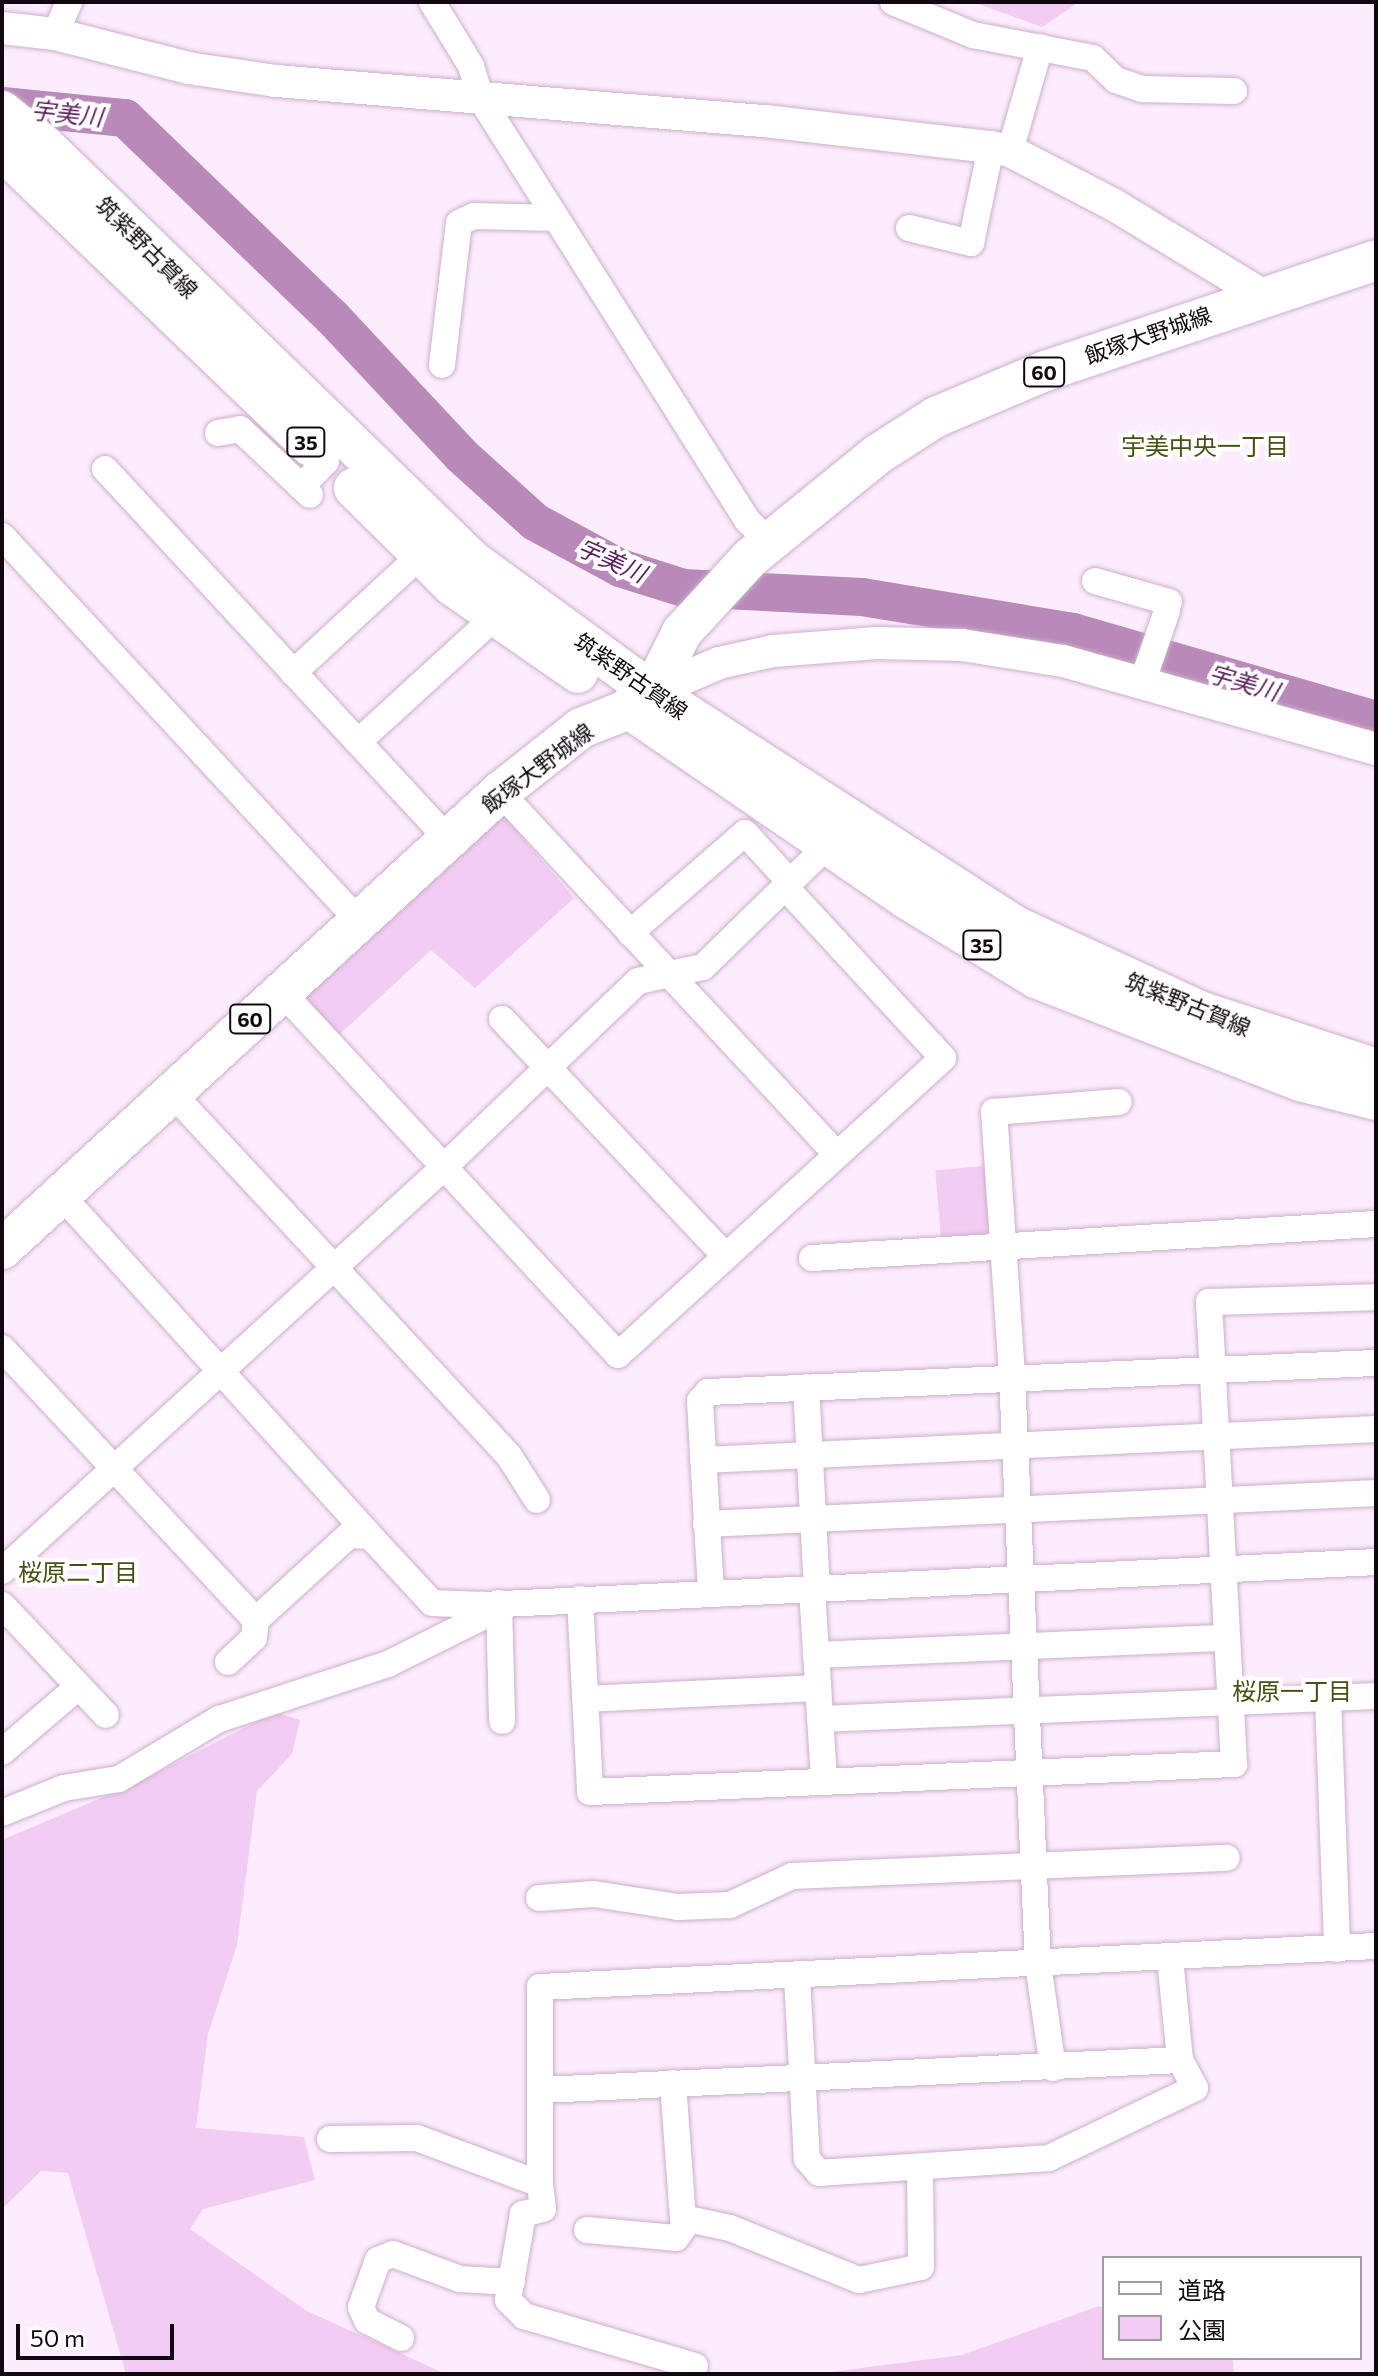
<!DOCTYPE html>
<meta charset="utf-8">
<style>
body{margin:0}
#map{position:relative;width:1378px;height:2376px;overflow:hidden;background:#fdecfd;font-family:Commissioner,"Noto Sans JP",sans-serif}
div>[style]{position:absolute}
.green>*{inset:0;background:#f2ccf2;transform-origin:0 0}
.river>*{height:38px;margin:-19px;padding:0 19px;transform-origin:19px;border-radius:19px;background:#b889b9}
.roads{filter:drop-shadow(0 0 2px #ccb0cc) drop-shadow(0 0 2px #ccb0cc)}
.minor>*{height:26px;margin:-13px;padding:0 13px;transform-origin:13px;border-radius:13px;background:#fff}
.tertiary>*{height:32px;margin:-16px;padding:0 16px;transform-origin:16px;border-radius:16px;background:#fff}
.primary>*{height:40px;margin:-20px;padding:0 20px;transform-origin:20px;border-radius:20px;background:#fff}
span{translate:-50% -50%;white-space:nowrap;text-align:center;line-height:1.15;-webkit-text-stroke:8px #fff;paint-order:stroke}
.shield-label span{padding:2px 6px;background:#fff;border:2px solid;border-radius:6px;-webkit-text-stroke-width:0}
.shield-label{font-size:20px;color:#120812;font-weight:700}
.street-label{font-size:22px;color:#120812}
.water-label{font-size:24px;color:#591f5b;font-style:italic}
.neighbourhood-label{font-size:24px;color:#495016}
.frame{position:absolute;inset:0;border:4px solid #120812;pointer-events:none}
.legend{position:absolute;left:1102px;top:2256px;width:260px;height:104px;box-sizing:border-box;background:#fff;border:2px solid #a09ca0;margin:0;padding:10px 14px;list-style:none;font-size:24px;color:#120812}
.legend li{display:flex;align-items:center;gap:16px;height:40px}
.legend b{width:40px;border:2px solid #a09ca0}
.scale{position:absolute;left:16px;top:2324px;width:158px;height:36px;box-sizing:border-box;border:4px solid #120812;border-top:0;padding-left:10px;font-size:24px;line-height:28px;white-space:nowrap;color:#120812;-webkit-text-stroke:6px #fff;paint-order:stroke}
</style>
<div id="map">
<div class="green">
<div style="clip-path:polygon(973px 2px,1079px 2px,1042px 27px)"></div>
<div style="clip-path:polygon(498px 809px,574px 898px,475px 988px,431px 950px,338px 1036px,300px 993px)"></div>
<div style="left:984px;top:1166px;width:73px;height:49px;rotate:85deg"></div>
<div style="clip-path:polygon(275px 1712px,300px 1720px,292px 1754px,257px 1791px,237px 1945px,208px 2034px,196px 2128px,304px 2137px,315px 2180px,203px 2209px,190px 2229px,307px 2311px,446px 2374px,126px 2374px,68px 2173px,41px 2171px,2px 2209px,2px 1840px,139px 1782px)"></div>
<div style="clip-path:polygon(1099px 2306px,1104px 2308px,1104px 2358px,1227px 2358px,1233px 2361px,1234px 2374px,815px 2374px,962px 2355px)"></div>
</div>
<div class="river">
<div style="left:2px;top:106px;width:124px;rotate:5.6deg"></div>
<div style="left:125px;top:118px;width:287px;rotate:43.9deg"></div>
<div style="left:332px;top:317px;width:190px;rotate:46.9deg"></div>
<div style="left:462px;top:456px;width:98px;rotate:42.1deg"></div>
<div style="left:535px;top:522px;width:97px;rotate:28.4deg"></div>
<div style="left:620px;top:568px;width:67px;rotate:17.4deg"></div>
<div style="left:684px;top:588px;width:178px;rotate:2.9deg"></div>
<div style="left:862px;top:597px;width:214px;rotate:9.4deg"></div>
<div style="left:1073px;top:632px;width:316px;rotate:16.2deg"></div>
</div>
<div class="roads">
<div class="minor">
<div style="left:432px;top:2px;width:75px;rotate:58.6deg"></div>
<div style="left:471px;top:66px;width:34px;rotate:73deg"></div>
<div style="left:481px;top:99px;width:498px;rotate:57.7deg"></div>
<div style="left:747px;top:520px;width:31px;rotate:45deg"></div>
<div style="left:893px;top:2px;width:87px;rotate:22.4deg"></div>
<div style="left:973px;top:35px;width:122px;rotate:10.9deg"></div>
<div style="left:1093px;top:58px;width:32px;rotate:44deg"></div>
<div style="left:1116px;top:80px;width:28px;rotate:19deg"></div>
<div style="left:1142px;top:89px;width:92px;rotate:1.2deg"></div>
<div style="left:55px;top:34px;width:35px;rotate:-66deg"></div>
<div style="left:1010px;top:151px;width:108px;rotate:-73.9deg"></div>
<div style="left:909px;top:228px;width:64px;rotate:13.6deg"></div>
<div style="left:971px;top:243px;width:98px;rotate:-78.2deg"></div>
<div style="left:442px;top:365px;width:143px;rotate:-83.2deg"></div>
<div style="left:459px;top:223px;width:17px;rotate:-25deg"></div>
<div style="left:474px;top:216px;width:81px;rotate:1.4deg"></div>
<div style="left:218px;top:433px;width:22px;rotate:-10deg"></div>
<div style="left:240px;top:429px;width:96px;rotate:43.3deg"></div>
<div style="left:105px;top:469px;width:505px;rotate:47.17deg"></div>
<div style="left:301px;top:487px;width:36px;rotate:-46deg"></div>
<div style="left:2px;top:536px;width:524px;rotate:47.17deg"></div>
<div style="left:1095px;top:581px;width:77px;rotate:15.8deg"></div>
<div style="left:293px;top:673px;width:174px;rotate:-42.7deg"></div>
<div style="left:1142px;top:683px;width:76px;rotate:-70.9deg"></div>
<div style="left:358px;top:742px;width:187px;rotate:-42.4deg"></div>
<div style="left:500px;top:792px;width:493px;rotate:47.1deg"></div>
<div style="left:630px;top:933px;width:152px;rotate:-41deg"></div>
<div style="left:745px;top:833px;width:67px;rotate:47.4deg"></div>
<div style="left:281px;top:991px;width:496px;rotate:47.2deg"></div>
<div style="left:618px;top:1355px;width:440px;rotate:-42.4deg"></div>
<div style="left:943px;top:1058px;width:233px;rotate:-132.7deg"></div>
<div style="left:502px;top:1019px;width:325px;rotate:46.7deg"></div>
<div style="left:170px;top:1091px;width:498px;rotate:47.1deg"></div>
<div style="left:509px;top:1456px;width:52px;rotate:57.5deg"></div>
<div style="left:60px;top:1194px;width:462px;rotate:47.8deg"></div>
<div style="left:812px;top:1258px;width:565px;rotate:-3.45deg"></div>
<div style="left:2px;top:1348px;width:372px;rotate:47deg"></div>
<div style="left:256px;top:1620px;width:126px;rotate:-42.4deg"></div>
<div style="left:349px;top:1535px;width:21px;rotate:3deg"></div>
<div style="left:370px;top:1536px;width:91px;rotate:47.2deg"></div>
<div style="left:432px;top:1603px;width:50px;rotate:2.3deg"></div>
<div style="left:482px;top:1605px;width:895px;rotate:-2.75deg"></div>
<div style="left:806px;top:1387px;width:201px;rotate:86.9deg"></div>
<div style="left:703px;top:1460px;width:674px;rotate:-2.64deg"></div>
<div style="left:706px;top:1524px;width:671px;rotate:-2.65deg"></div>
<div style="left:2px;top:1571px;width:597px;rotate:-42.42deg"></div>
<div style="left:443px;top:1168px;width:270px;rotate:-43.8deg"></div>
<div style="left:638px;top:981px;width:66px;rotate:-12.2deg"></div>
<div style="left:703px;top:967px;width:175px;rotate:-44.3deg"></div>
<div style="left:812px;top:1589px;width:192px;rotate:86.4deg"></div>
<div style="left:711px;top:1592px;width:191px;rotate:-93.3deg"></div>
<div style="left:700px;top:1401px;width:12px;rotate:-48deg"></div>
<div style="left:708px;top:1392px;width:669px;rotate:-2.49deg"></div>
<div style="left:580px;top:1599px;width:193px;rotate:87deg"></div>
<div style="left:590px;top:1792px;width:645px;rotate:-2.49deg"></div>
<div style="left:1234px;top:1764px;width:463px;rotate:-93.1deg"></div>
<div style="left:1209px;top:1302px;width:167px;rotate:-1.7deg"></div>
<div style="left:499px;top:1603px;width:118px;rotate:88.5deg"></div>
<div style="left:2px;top:1605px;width:151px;rotate:46.6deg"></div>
<div style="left:816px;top:1655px;width:410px;rotate:-2.4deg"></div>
<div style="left:228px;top:1662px;width:35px;rotate:-43deg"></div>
<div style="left:254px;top:1638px;width:18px;rotate:-84deg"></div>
<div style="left:1328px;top:1698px;width:251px;rotate:87.9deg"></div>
<div style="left:585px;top:1699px;width:233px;rotate:-2.7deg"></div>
<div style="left:820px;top:1719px;width:556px;rotate:-2.37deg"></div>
<div style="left:2px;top:1752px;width:101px;rotate:-40.6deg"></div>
<div style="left:2px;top:1813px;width:67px;rotate:-22deg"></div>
<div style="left:64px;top:1788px;width:56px;rotate:-9.3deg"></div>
<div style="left:119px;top:1779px;width:117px;rotate:-31deg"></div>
<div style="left:219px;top:1719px;width:178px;rotate:-18deg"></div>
<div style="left:388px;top:1664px;width:101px;rotate:-26.6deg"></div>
<div style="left:478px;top:1619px;width:15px;rotate:-74deg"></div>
<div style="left:539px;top:1898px;width:55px;rotate:-4.2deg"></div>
<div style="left:594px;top:1894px;width:85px;rotate:8.8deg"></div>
<div style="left:678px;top:1907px;width:52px;rotate:-2.2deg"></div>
<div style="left:730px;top:1905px;width:68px;rotate:-25.1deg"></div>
<div style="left:792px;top:1876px;width:435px;rotate:-2.4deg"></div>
<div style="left:797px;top:1977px;width:182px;rotate:86.9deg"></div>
<div style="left:807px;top:2159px;width:18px;rotate:49deg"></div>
<div style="left:819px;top:2173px;width:230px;rotate:-3.7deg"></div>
<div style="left:1049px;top:2158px;width:162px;rotate:-25.6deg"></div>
<div style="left:1195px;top:2088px;width:32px;rotate:-118deg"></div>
<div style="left:1180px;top:2060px;width:102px;rotate:-95.6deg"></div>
<div style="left:1053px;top:2068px;width:105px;rotate:-98.2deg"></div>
<div style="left:1038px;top:1964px;width:590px;rotate:-92.53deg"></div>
<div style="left:1012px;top:1375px;width:264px;rotate:-93.9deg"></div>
<div style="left:994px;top:1112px;width:125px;rotate:-4.6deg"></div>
<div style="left:673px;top:2083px;width:135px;rotate:85.8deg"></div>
<div style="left:683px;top:2218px;width:48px;rotate:12deg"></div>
<div style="left:730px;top:2228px;width:139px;rotate:22deg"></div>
<div style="left:859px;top:2280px;width:63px;rotate:-11.8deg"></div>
<div style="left:921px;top:2267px;width:99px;rotate:-90.6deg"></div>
<div style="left:542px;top:2090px;width:639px;rotate:-2.69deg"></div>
<div style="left:330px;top:2139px;width:87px;rotate:-0.7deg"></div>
<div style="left:417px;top:2138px;width:131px;rotate:20.5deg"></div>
<div style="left:540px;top:2184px;width:197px;rotate:-90deg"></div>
<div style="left:540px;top:1987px;width:837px;rotate:-2.81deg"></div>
<div style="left:540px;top:2184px;width:25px;rotate:83deg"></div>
<div style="left:543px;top:2209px;width:21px;rotate:166deg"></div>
<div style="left:523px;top:2214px;width:87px;rotate:99.9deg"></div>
<div style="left:508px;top:2300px;width:23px;rotate:45deg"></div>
<div style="left:524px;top:2316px;width:178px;rotate:16.3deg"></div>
<div style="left:587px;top:2230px;width:89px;rotate:5.1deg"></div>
<div style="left:676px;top:2238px;width:22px;rotate:-54deg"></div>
<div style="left:401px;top:2338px;width:38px;rotate:-153deg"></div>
<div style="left:367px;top:2321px;width:15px;rotate:-113deg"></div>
<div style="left:361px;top:2307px;width:50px;rotate:-70.1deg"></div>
<div style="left:378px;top:2260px;width:16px;rotate:-22deg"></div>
<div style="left:393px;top:2254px;width:72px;rotate:20.5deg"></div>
<div style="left:460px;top:2279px;width:52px;rotate:3.3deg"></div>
</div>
<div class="tertiary">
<div style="left:2px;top:28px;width:53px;rotate:6.5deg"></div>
<div style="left:55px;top:34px;width:137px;rotate:14.3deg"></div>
<div style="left:188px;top:68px;width:89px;rotate:8.4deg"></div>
<div style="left:276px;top:81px;width:491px;rotate:4.7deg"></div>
<div style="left:765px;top:121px;width:227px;rotate:6.6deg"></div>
<div style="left:991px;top:147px;width:19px;rotate:12deg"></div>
<div style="left:1010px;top:151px;width:117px;rotate:27.4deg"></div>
<div style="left:1114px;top:205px;width:173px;rotate:31.3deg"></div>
<div style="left:652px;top:692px;width:73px;rotate:-23.4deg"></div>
<div style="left:719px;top:663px;width:55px;rotate:-12.5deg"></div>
<div style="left:773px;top:651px;width:104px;rotate:-4.4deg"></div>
<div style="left:877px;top:643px;width:85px;rotate:1.3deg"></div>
<div style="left:962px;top:645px;width:102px;rotate:9deg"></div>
<div style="left:1063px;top:661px;width:325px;rotate:15.7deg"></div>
</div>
<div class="primary">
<div style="left:2px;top:111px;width:55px;rotate:39.1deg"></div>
<div style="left:45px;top:146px;width:598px;rotate:44.12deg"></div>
<div style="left:474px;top:562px;width:220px;rotate:36.1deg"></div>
<div style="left:652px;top:692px;width:432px;rotate:32.8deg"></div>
<div style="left:1015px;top:926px;width:206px;rotate:24.7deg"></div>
<div style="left:1202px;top:1012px;width:183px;rotate:18.1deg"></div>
<div style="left:2px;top:150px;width:428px;rotate:43.8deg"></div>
<div style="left:354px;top:488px;width:139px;rotate:44.7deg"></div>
<div style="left:453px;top:586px;width:152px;rotate:34.8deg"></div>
<div style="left:628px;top:708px;width:338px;rotate:34.4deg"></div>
<div style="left:907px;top:899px;width:151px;rotate:31.5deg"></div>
<div style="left:1036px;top:978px;width:283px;rotate:21.3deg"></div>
<div style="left:1300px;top:1081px;width:78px;rotate:14deg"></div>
<div style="left:2px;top:1249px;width:676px;rotate:-42.54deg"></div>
<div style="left:500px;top:792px;width:103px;rotate:-38.3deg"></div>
<div style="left:581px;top:728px;width:52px;rotate:-21.6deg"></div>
<div style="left:629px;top:709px;width:29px;rotate:-36deg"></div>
<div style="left:652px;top:692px;width:67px;rotate:-63.4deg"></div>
<div style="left:682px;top:632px;width:100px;rotate:-47.4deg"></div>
<div style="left:750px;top:558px;width:165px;rotate:-39.1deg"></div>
<div style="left:878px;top:454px;width:69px;rotate:-32.5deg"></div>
<div style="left:936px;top:417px;width:118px;rotate:-22.9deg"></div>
<div style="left:1045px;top:371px;width:349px;rotate:-18.5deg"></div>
</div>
</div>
<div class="shield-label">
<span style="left:1044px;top:372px">60</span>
<span style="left:306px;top:442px">35</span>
<span style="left:982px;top:945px">35</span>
<span style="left:250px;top:1019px">60</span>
</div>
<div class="street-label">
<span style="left:147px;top:247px;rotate:45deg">筑紫野古賀線</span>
<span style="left:1148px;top:335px;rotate:-19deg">飯塚大野城線</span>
<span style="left:631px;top:676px;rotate:35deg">筑紫野古賀線</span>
<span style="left:537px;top:768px;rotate:-37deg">飯塚大野城線</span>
<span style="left:1188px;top:1004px;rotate:22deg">筑紫野古賀線</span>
</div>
<div class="water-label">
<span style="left:67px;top:113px;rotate:6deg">宇美川</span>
<span style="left:612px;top:560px;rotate:24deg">宇美川</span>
<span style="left:1244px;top:682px;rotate:16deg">宇美川</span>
</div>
<div class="neighbourhood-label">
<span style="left:1205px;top:446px">宇美中央一丁目</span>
<span style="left:78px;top:1572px">桜原二丁目</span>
<span style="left:1292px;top:1691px">桜原一丁目</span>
</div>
<div class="frame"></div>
<ul class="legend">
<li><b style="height:10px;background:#fff"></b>道路</li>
<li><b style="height:22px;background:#f2ccf2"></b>公園</li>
</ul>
<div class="scale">50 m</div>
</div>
